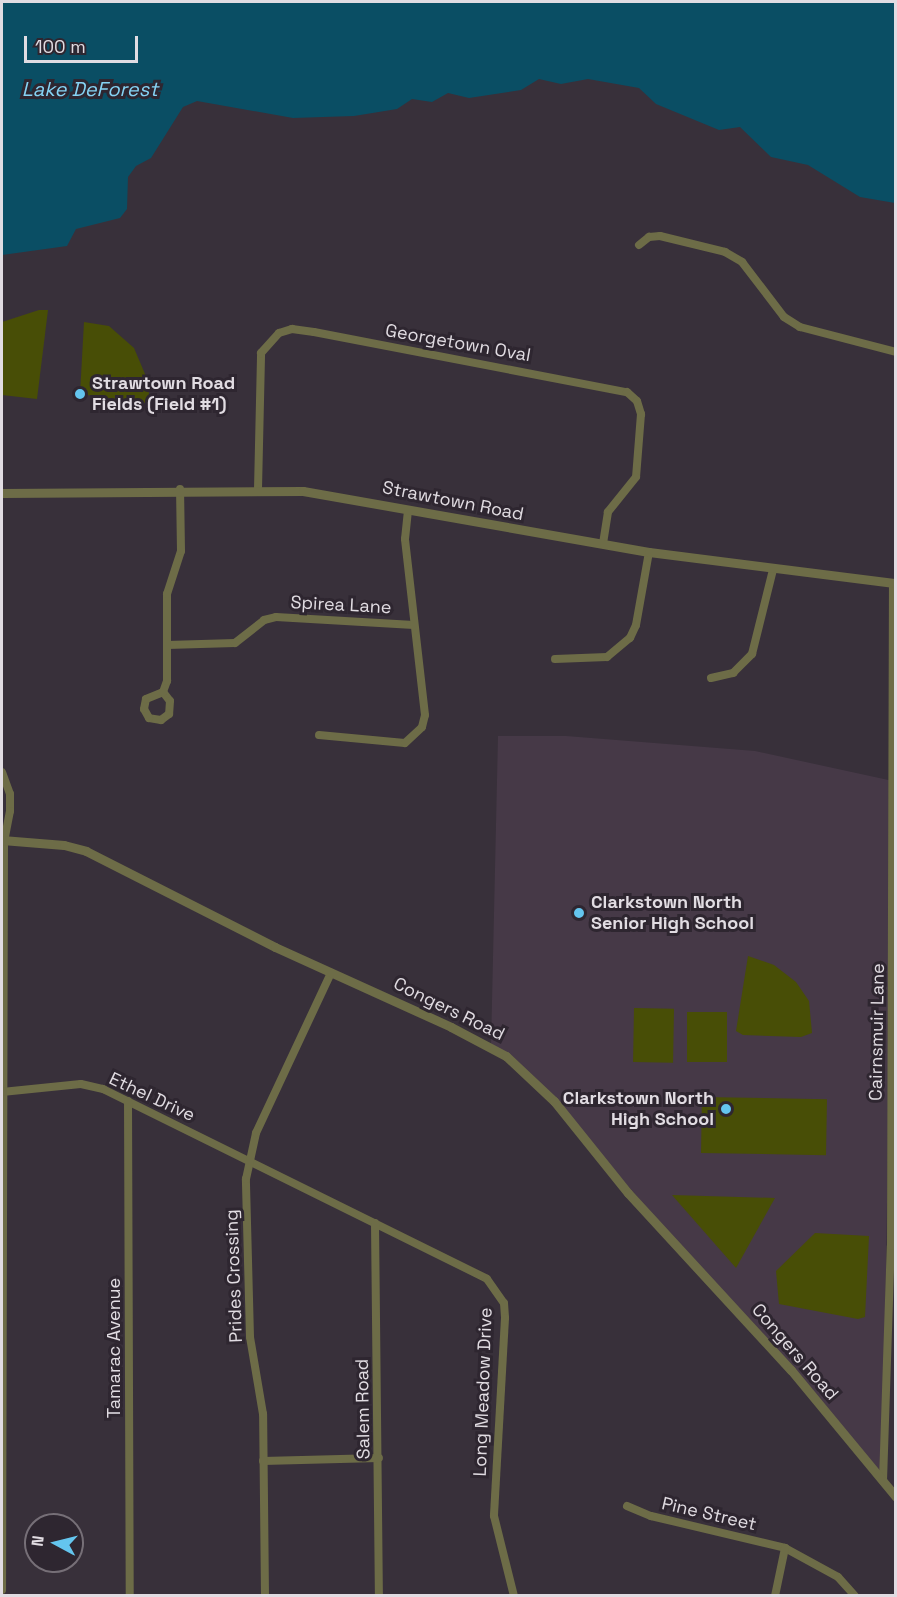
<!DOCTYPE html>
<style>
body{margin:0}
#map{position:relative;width:897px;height:1597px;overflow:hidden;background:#38303a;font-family:"Space Grotesk",sans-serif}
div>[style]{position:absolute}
.education>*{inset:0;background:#463947}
.green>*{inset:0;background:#484e06;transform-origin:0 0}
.water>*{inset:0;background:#0a4e64}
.minor>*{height:8px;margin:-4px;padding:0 4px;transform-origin:4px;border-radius:4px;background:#6d6c47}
.tertiary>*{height:9px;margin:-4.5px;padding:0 4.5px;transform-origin:4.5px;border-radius:4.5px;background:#6d6c47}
.dots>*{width:16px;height:16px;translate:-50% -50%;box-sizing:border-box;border:3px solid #2e2630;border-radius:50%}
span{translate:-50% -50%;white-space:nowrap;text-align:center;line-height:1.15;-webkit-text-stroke:6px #2e2630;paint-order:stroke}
.street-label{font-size:18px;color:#e1dce2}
.poi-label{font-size:18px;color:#e1dce2;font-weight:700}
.left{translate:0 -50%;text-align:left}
.right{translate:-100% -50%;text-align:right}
.water-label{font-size:20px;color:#85d3f4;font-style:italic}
.frame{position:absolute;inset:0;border:3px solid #e1dce2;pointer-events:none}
.north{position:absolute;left:24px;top:1513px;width:60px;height:60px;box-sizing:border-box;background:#2e2630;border:2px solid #766f77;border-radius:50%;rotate:277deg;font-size:16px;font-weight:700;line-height:24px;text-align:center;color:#e1dce2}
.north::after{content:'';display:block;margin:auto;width:21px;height:27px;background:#64c5ee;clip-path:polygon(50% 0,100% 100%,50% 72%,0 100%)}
.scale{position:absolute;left:24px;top:36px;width:114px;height:27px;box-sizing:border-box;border:3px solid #e1dce2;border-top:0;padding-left:8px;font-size:18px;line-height:21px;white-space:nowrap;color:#e1dce2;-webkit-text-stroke:4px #2e2630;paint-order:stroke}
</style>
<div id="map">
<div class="education">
<div style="clip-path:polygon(498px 736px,566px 736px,755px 751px,893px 781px,883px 1481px,544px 1089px,491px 1046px)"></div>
</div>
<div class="green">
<div style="clip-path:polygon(39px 310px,48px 310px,37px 399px,2px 395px,2px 322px)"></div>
<div style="clip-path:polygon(84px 322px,109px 326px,134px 348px,145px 374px,151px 404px,80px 394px)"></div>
<div style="clip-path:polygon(748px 956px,774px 965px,796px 982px,809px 1001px,812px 1033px,801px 1037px,743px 1035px,736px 1031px)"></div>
<div style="left:634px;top:1008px;width:40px;height:54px;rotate:1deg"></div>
<div style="left:687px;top:1012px;width:40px;height:50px"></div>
<div style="left:702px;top:1097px;width:125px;height:56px;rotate:1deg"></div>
<div style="clip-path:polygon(672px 1195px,775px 1198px,736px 1268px)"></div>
<div style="clip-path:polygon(815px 1233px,869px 1236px,865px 1317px,858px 1319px,779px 1304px,776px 1271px)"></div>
</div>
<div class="water">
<div style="clip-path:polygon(2px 2px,895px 2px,895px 203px,860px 197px,808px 165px,771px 157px,740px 127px,719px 130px,656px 104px,639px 88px,588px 79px,561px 84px,539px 79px,521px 90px,469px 98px,448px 93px,432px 102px,412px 99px,397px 109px,354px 116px,293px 118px,197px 101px,183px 107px,151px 158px,136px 166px,128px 177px,127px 209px,120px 218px,76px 229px,67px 246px,2px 255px)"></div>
</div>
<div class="minor">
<div style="left:639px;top:245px;width:13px;rotate:-39deg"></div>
<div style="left:649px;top:237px;width:11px;rotate:-5deg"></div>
<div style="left:660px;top:236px;width:67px;rotate:13.8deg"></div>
<div style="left:725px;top:252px;width:20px;rotate:30deg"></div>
<div style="left:742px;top:262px;width:69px;rotate:52.6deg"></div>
<div style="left:784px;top:317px;width:19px;rotate:32deg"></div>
<div style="left:800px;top:327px;width:99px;rotate:14.6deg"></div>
<div style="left:258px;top:489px;width:136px;rotate:-88.7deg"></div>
<div style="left:261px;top:353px;width:27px;rotate:-48deg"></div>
<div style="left:279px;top:333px;width:14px;rotate:-17deg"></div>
<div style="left:292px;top:329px;width:22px;rotate:8deg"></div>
<div style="left:314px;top:332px;width:319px;rotate:10.9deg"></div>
<div style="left:627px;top:392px;width:13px;rotate:42deg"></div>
<div style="left:637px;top:401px;width:14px;rotate:73deg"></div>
<div style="left:641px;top:414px;width:63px;rotate:94.5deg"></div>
<div style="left:636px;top:477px;width:45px;rotate:128.7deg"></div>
<div style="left:608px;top:512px;width:32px;rotate:99deg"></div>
<div style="left:167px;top:645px;width:68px;rotate:-1.7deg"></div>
<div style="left:235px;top:643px;width:37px;rotate:-38deg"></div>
<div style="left:264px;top:620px;width:12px;rotate:-14deg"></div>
<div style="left:276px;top:617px;width:138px;rotate:3.3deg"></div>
<div style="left:555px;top:659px;width:52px;rotate:-2.2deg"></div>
<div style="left:607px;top:657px;width:30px;rotate:-40deg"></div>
<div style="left:630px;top:638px;width:14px;rotate:-65deg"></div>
<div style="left:636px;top:625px;width:74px;rotate:-79.9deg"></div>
<div style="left:711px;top:678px;width:23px;rotate:-13deg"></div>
<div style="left:733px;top:673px;width:27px;rotate:-45deg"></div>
<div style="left:752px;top:654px;width:87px;rotate:-76deg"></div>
<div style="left:163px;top:692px;width:11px;rotate:52deg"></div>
<div style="left:170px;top:701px;width:13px;rotate:94deg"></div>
<div style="left:169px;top:714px;width:10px;rotate:143deg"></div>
<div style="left:161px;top:720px;width:12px;rotate:-171deg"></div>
<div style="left:149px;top:718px;width:10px;rotate:-119deg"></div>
<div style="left:144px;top:709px;width:10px;rotate:-79deg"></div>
<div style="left:146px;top:699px;width:18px;rotate:-22deg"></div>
<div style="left:163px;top:692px;width:12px;rotate:-70deg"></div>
<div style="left:167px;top:681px;width:87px;rotate:-90deg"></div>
<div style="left:167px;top:594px;width:45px;rotate:-72deg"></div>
<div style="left:181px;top:551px;width:62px;rotate:-90.9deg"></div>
<div style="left:319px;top:735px;width:86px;rotate:5.3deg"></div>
<div style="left:405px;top:743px;width:23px;rotate:-43deg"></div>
<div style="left:422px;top:727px;width:12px;rotate:-76deg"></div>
<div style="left:425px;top:715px;width:177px;rotate:-96.5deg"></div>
<div style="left:405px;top:539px;width:29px;rotate:-84deg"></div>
<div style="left:2px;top:772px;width:23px;rotate:70deg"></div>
<div style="left:10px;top:794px;width:17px;rotate:90deg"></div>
<div style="left:10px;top:811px;width:31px;rotate:101deg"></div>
<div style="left:4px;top:841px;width:749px;rotate:90.15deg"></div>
<div style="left:2px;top:1092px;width:79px;rotate:-5.8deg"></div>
<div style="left:81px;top:1084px;width:23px;rotate:13deg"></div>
<div style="left:103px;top:1089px;width:428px;rotate:26.3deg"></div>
<div style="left:487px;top:1279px;width:29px;rotate:55deg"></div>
<div style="left:504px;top:1303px;width:15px;rotate:86deg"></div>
<div style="left:505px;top:1318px;width:198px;rotate:93.2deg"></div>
<div style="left:494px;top:1516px;width:82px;rotate:76deg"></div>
<div style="left:128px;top:1101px;width:495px;rotate:89.8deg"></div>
<div style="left:375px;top:1223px;width:373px;rotate:89.4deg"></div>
<div style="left:263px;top:1461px;width:116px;rotate:-1.5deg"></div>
<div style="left:883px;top:1481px;width:235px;rotate:-88.1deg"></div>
<div style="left:891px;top:1246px;width:663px;rotate:-89.83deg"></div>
<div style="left:627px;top:1506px;width:26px;rotate:23deg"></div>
<div style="left:651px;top:1516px;width:138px;rotate:13.4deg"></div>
<div style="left:785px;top:1548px;width:60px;rotate:28.7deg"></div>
<div style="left:838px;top:1577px;width:25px;rotate:48deg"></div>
<div style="left:265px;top:1596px;width:182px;rotate:-90.6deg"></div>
<div style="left:263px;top:1414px;width:78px;rotate:-99.6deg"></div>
<div style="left:250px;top:1337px;width:158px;rotate:-91.5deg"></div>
<div style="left:246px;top:1179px;width:47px;rotate:-77.7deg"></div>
<div style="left:256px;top:1133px;width:177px;rotate:-64.9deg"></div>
<div style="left:775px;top:1596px;width:49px;rotate:-78.2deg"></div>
</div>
<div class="tertiary">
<div style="left:2px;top:493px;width:301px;rotate:-0.4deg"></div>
<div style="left:303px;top:491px;width:351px;rotate:10deg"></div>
<div style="left:649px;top:552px;width:249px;rotate:7.2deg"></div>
<div style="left:2px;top:840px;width:62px;rotate:4.6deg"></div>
<div style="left:64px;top:845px;width:23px;rotate:15deg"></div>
<div style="left:86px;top:851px;width:212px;rotate:26.9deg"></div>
<div style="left:275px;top:947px;width:193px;rotate:24.4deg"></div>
<div style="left:451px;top:1027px;width:62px;rotate:27.8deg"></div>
<div style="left:506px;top:1056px;width:66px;rotate:43.2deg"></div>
<div style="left:554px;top:1101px;width:118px;rotate:51.2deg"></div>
<div style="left:628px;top:1193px;width:241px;rotate:47.4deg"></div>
<div style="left:791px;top:1370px;width:165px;rotate:50.4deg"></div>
</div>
<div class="dots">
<div style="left:80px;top:394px;background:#64c5ee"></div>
<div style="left:579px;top:913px;background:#64c5ee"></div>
<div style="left:726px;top:1109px;background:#64c5ee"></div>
</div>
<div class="street-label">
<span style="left:458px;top:343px;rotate:10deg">Georgetown Oval</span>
<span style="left:453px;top:501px;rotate:11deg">Strawtown Road</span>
<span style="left:341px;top:605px;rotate:3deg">Spirea Lane</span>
<span style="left:449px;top:1009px;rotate:26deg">Congers Road</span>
<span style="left:877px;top:1032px;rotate:-89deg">Cairnsmuir Lane</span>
<span style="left:152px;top:1097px;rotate:25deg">Ethel Drive</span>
<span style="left:234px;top:1276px;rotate:-92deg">Prides Crossing</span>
<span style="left:114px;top:1348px;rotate:-90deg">Tamarac Avenue</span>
<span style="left:795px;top:1352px;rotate:49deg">Congers Road</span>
<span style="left:483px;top:1392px;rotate:-88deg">Long Meadow Drive</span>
<span style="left:363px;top:1409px;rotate:-91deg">Salem Road</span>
<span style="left:709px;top:1514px;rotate:13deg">Pine Street</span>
</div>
<div class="poi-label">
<span class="left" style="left:92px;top:394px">Strawtown Road<br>Fields (Field #1)</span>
<span class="left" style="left:591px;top:913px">Clarkstown North<br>Senior High School</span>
<span class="right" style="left:714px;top:1109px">Clarkstown North<br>High School</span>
</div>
<div class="water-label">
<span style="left:90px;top:89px">Lake DeForest</span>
</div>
<div class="frame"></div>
<div class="north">N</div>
<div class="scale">100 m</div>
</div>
